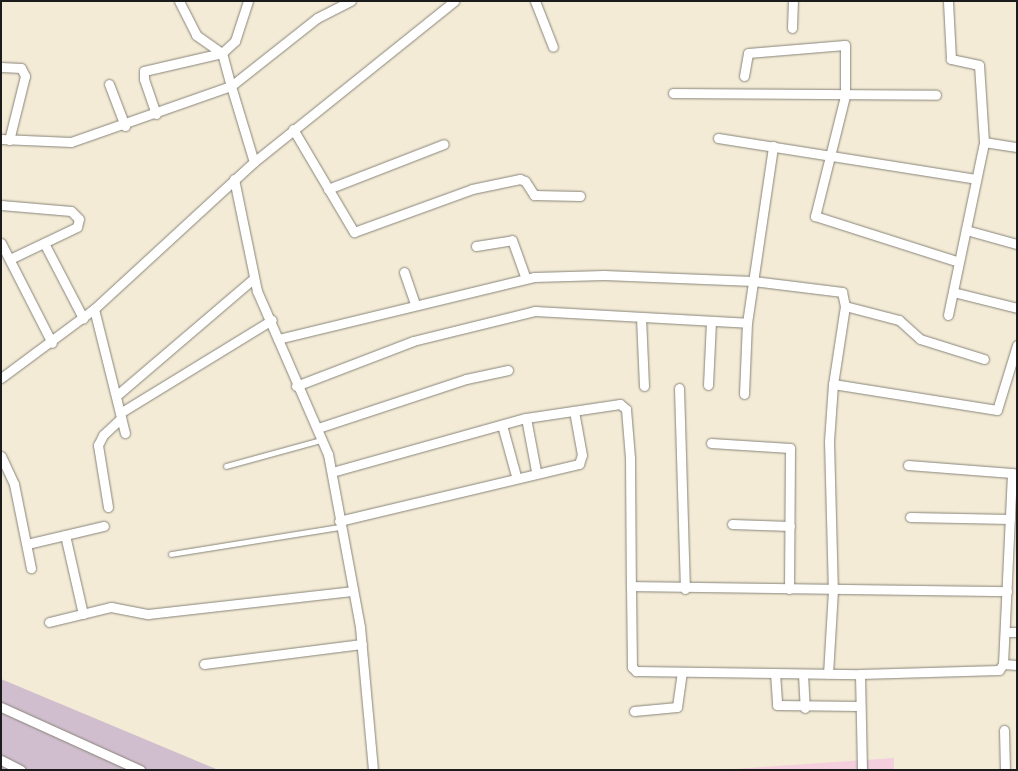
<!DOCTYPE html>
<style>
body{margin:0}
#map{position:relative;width:1018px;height:771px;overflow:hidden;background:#f3ebd6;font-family:"IM FELL Double Pica",serif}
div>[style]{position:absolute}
.built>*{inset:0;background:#f4cfde}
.industrial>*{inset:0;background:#d0bdce}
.roads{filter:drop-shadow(0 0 1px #888479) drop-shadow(0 0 1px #888479)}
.lane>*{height:4.5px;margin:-2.25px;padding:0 2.25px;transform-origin:2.25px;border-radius:2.25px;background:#fff}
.street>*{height:9px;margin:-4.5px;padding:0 4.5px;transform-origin:4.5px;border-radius:4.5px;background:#fff}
span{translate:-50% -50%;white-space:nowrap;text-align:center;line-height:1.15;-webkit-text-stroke:4.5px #fdfcf7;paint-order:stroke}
.frame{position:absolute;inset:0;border:2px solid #1c1c1c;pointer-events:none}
</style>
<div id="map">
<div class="built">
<div style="clip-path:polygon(894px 758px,894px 770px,719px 770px)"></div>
</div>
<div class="industrial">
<div style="clip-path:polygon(1px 679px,216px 769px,217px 770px,1px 770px)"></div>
</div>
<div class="roads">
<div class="lane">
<div style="left:226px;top:466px;width:98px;rotate:-15.3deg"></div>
<div style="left:171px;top:554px;width:171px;rotate:-9.1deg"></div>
</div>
<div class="street">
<div style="left:179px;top:1px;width:38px;rotate:63deg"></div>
<div style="left:196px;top:35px;width:32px;rotate:35deg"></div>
<div style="left:222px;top:53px;width:34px;rotate:75deg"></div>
<div style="left:231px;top:86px;width:110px;rotate:-38.3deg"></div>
<div style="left:317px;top:18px;width:38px;rotate:-27deg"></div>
<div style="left:535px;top:1px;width:49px;rotate:68.6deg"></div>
<div style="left:792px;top:28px;width:27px;rotate:-88deg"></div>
<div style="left:1px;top:67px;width:20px;rotate:3deg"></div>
<div style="left:21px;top:68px;width:9px;rotate:63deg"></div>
<div style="left:25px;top:76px;width:66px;rotate:104deg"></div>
<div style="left:744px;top:76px;width:23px;rotate:-80deg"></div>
<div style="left:748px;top:53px;width:97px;rotate:-4.7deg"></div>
<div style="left:845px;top:45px;width:51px;rotate:90deg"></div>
<div style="left:845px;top:96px;width:124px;rotate:104deg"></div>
<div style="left:815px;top:216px;width:151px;rotate:17.7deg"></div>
<div style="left:109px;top:84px;width:45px;rotate:69.1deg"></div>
<div style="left:673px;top:93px;width:263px;rotate:0.4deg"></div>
<div style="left:156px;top:114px;width:37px;rotate:-109deg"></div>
<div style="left:144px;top:79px;width:8px;rotate:-90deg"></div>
<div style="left:144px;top:71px;width:80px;rotate:-13deg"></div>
<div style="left:222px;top:53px;width:18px;rotate:-43deg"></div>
<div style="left:235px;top:41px;width:42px;rotate:-72deg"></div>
<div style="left:293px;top:129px;width:120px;rotate:59.4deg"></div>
<div style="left:354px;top:232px;width:126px;rotate:-20deg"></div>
<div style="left:472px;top:189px;width:49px;rotate:-11.8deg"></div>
<div style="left:520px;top:179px;width:5px;rotate:22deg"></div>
<div style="left:525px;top:181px;width:17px;rotate:57deg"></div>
<div style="left:534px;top:195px;width:46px;rotate:1.2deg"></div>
<div style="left:718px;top:138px;width:261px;rotate:9deg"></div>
<div style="left:1px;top:139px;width:70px;rotate:2.5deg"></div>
<div style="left:71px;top:142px;width:170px;rotate:-19.3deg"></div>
<div style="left:231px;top:86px;width:79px;rotate:73.2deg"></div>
<div style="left:984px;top:142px;width:33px;rotate:9deg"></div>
<div style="left:234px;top:179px;width:114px;rotate:78.4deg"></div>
<div style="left:257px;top:291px;width:178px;rotate:66.5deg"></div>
<div style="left:328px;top:454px;width:176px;rotate:79.5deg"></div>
<div style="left:360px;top:627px;width:144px;rotate:84.8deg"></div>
<div style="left:328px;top:189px;width:124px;rotate:-21.2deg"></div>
<div style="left:1px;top:205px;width:70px;rotate:4.9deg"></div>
<div style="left:71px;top:211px;width:11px;rotate:45deg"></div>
<div style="left:79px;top:219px;width:8px;rotate:104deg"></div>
<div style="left:77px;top:227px;width:74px;rotate:154.5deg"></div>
<div style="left:966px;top:230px;width:53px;rotate:15.4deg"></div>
<div style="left:1px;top:243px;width:112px;rotate:63deg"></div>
<div style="left:44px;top:243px;width:85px;rotate:62.5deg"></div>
<div style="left:476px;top:246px;width:36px;rotate:-9deg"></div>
<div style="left:512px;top:240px;width:41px;rotate:70.3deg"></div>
<div style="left:404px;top:272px;width:34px;rotate:71deg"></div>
<div style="left:953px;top:292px;width:66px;rotate:14deg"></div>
<div style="left:845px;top:306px;width:56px;rotate:14.5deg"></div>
<div style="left:899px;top:320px;width:28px;rotate:42deg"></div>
<div style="left:920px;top:339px;width:67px;rotate:17.4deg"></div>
<div style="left:94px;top:309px;width:128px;rotate:76deg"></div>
<div style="left:948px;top:315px;width:177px;rotate:-78.2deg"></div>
<div style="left:984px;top:142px;width:77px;rotate:-93.7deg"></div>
<div style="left:979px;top:65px;width:29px;rotate:-168deg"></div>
<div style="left:951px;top:59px;width:58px;rotate:-93deg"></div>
<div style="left:641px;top:317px;width:69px;rotate:87.5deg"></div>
<div style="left:278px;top:339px;width:263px;rotate:-13.6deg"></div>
<div style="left:534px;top:277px;width:70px;rotate:-1.6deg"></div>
<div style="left:604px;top:275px;width:149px;rotate:2.3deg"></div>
<div style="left:753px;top:281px;width:90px;rotate:7deg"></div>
<div style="left:842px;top:292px;width:14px;rotate:78deg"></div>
<div style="left:845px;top:306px;width:79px;rotate:98.7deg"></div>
<div style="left:833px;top:384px;width:57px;rotate:94deg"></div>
<div style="left:829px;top:441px;width:149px;rotate:88.5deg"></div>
<div style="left:833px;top:590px;width:84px;rotate:93.4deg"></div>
<div style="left:1px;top:378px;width:116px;rotate:-36.6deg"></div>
<div style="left:94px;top:309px;width:217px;rotate:-42.6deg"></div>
<div style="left:254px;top:162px;width:257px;rotate:-38.8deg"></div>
<div style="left:833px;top:384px;width:166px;rotate:9deg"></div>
<div style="left:997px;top:410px;width:68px;rotate:-72.9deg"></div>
<div style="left:708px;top:385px;width:63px;rotate:-87.3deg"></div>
<div style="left:296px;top:386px;width:125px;rotate:-21deg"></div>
<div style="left:413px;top:341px;width:126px;rotate:-13.8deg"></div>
<div style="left:535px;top:311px;width:212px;rotate:3.2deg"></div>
<div style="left:679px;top:388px;width:201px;rotate:88.3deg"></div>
<div style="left:744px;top:394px;width:71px;rotate:-87.6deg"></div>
<div style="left:747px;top:323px;width:179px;rotate:-81.6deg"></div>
<div style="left:116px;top:396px;width:180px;rotate:-40.5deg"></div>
<div style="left:120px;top:413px;width:178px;rotate:-31.5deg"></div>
<div style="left:526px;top:418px;width:54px;rotate:79.3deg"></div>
<div style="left:502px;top:425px;width:53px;rotate:74.6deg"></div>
<div style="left:318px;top:428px;width:156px;rotate:-18.3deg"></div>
<div style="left:466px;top:379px;width:43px;rotate:-12.1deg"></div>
<div style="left:711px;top:443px;width:79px;rotate:3.6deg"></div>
<div style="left:790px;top:448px;width:141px;rotate:90.4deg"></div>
<div style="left:1px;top:456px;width:31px;rotate:65deg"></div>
<div style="left:14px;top:484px;width:86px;rotate:78.6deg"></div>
<div style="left:908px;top:465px;width:104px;rotate:4.4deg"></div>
<div style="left:332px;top:472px;width:201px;rotate:-15.6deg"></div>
<div style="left:526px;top:418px;width:95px;rotate:-8.5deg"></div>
<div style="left:620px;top:404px;width:8px;rotate:40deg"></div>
<div style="left:626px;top:409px;width:49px;rotate:85.3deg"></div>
<div style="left:630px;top:458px;width:128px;rotate:89.6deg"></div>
<div style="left:631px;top:586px;width:376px;rotate:0.8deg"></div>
<div style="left:108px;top:507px;width:63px;rotate:-99.2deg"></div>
<div style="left:98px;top:445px;width:11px;rotate:-63deg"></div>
<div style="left:103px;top:435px;width:25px;rotate:-43deg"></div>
<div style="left:910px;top:517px;width:100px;rotate:1.1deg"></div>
<div style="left:339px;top:521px;width:247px;rotate:-13.4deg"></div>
<div style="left:579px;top:464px;width:9px;rotate:-72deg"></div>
<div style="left:582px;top:455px;width:45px;rotate:-100.3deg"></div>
<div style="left:732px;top:524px;width:58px;rotate:2deg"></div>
<div style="left:65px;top:535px;width:81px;rotate:77.2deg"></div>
<div style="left:27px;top:544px;width:79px;rotate:-13.2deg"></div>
<div style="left:631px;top:586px;width:81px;rotate:89.3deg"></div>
<div style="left:632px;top:667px;width:6px;rotate:45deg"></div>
<div style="left:636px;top:671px;width:224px;rotate:0.8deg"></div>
<div style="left:860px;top:674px;width:139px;rotate:-1.6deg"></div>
<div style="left:999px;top:670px;width:7px;rotate:-56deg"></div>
<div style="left:1003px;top:664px;width:191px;rotate:-87.3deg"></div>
<div style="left:1012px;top:473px;width:5px;rotate:11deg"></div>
<div style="left:49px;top:622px;width:64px;rotate:-13.6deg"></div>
<div style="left:111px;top:607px;width:38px;rotate:11deg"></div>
<div style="left:148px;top:614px;width:205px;rotate:-6.4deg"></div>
<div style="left:1005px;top:632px;width:12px"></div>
<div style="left:204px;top:664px;width:159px;rotate:-7.2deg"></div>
<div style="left:1003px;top:664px;width:14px;rotate:4deg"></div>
<div style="left:775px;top:673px;width:32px;rotate:86deg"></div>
<div style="left:777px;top:705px;width:83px;rotate:0.7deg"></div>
<div style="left:803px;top:674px;width:34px;rotate:87deg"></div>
<div style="left:860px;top:674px;width:96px;rotate:88.8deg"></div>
<div style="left:1px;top:707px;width:153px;rotate:24.4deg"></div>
<div style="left:634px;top:711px;width:43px;rotate:-5.3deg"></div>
<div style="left:677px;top:707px;width:35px;rotate:-82deg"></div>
<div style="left:1004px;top:730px;width:40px;rotate:88.6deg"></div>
<div style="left:1px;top:760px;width:22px;rotate:27deg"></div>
</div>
</div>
<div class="frame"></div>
</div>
